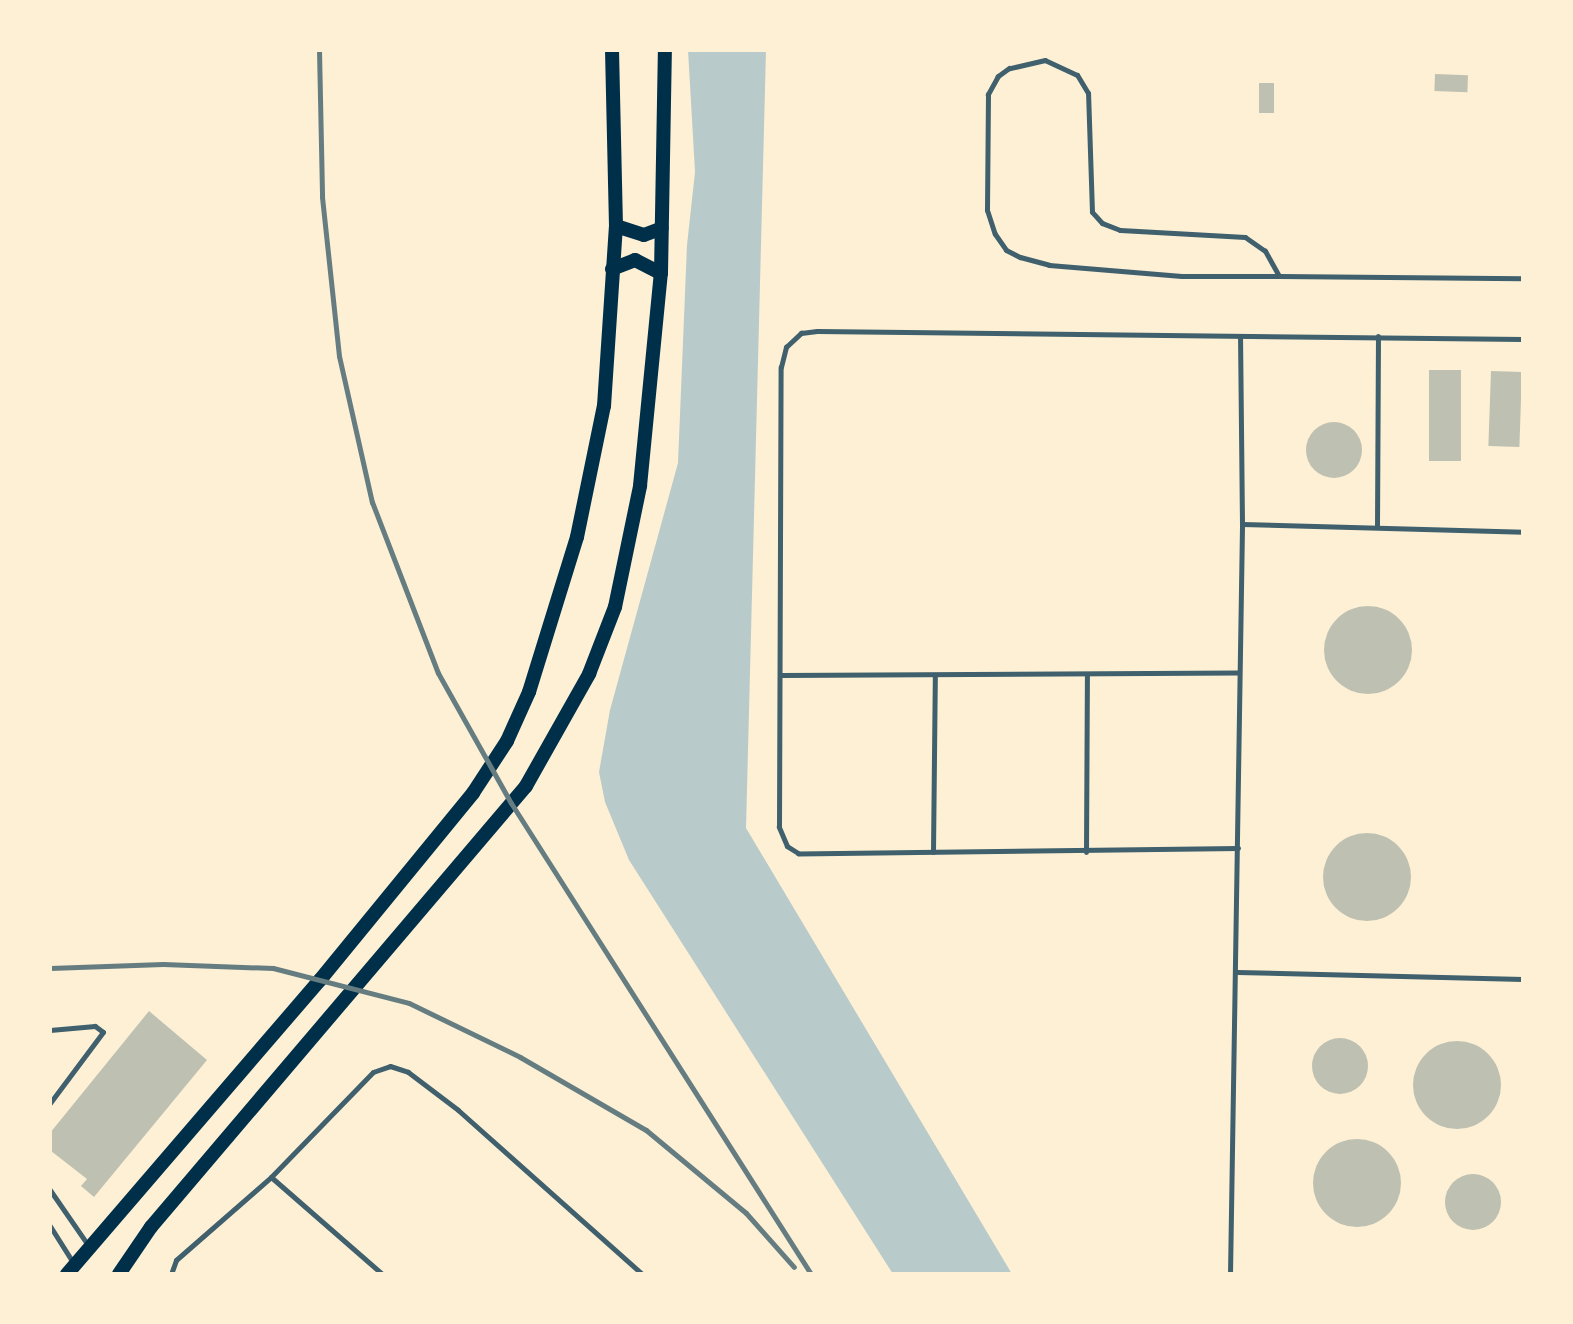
<!DOCTYPE html>
<style>
body{margin:0}
#map{position:relative;width:1573px;height:1324px;overflow:hidden;background:#fdf0d5;font-family:Poppins,sans-serif}
div>[style]{position:absolute}
.green>*{inset:0;background:#b9caca}
.building>*{inset:0;background:#bec0b2;transform-origin:0 0}
.round{border-radius:50%}
.service>*{height:5px;margin:-2.5px;padding:0 2.5px;transform-origin:2.5px;border-radius:2.5px;background:#3f606c}
.secondary>*{height:14px;margin:-7px;padding:0 7px;transform-origin:7px;border-radius:7px;background:#003049}
.rail>*{height:5px;margin:-2.5px;padding:0 2.5px;transform-origin:2.5px;border-radius:2.5px;background:#657d81}
span{translate:-50% -50%;white-space:nowrap;text-align:center;line-height:1.15;-webkit-text-stroke:10px #fdf0d5;paint-order:stroke}
.frame{position:absolute;inset:0;border:52px solid #fdf0d5;pointer-events:none}
</style>
<div id="map">
<div class="green">
<div style="clip-path:polygon(688px 50px,766px 50px,746px 828px,1012px 1274px,893px 1274px,629px 860px,605px 802px,599px 772px,610px 710px,678px 463px,687px 245px,695px 172px)"></div>
</div>
<div class="building">
<div style="left:1435px;top:74px;width:33px;height:17px;rotate:2deg"></div>
<div style="left:1259px;top:83px;width:15px;height:30px"></div>
<div style="left:1429px;top:370px;width:32px;height:91px"></div>
<div style="left:1491px;top:371px;width:31px;height:75px;rotate:2deg"></div>
<div class="round" style="left:1306px;top:422px;width:56px;height:56px"></div>
<div class="round" style="left:1324px;top:606px;width:88px;height:88px"></div>
<div class="round" style="left:1323px;top:833px;width:88px;height:88px"></div>
<div style="clip-path:polygon(149px 1011px,207px 1060px,94px 1197px,81px 1186px,87px 1179px,51px 1151px,50px 1133px)"></div>
<div class="round" style="left:1312px;top:1038px;width:56px;height:56px"></div>
<div class="round" style="left:1413px;top:1041px;width:88px;height:88px"></div>
<div class="round" style="left:1313px;top:1139px;width:88px;height:88px"></div>
<div class="round" style="left:1445px;top:1174px;width:56px;height:56px"></div>
</div>
<div class="service">
<div style="left:1279px;top:276px;width:29px;rotate:-119deg"></div>
<div style="left:1265px;top:251px;width:24px;rotate:-145deg"></div>
<div style="left:1245px;top:237px;width:125px;rotate:-176.8deg"></div>
<div style="left:1120px;top:230px;width:19px;rotate:-159deg"></div>
<div style="left:1102px;top:223px;width:15px;rotate:-132deg"></div>
<div style="left:1092px;top:212px;width:119px;rotate:-91.9deg"></div>
<div style="left:1088px;top:93px;width:21px;rotate:-121deg"></div>
<div style="left:1077px;top:75px;width:35px;rotate:-155deg"></div>
<div style="left:1045px;top:60px;width:37px;rotate:167deg"></div>
<div style="left:1009px;top:68px;width:14px;rotate:144deg"></div>
<div style="left:998px;top:76px;width:21px;rotate:119deg"></div>
<div style="left:988px;top:94px;width:116px;rotate:90.5deg"></div>
<div style="left:987px;top:210px;width:25px;rotate:72deg"></div>
<div style="left:995px;top:234px;width:19px;rotate:55deg"></div>
<div style="left:1006px;top:250px;width:16px;rotate:27deg"></div>
<div style="left:1020px;top:257px;width:30px;rotate:15deg"></div>
<div style="left:1049px;top:265px;width:133px;rotate:4.7deg"></div>
<div style="left:1182px;top:276px;width:97px"></div>
<div style="left:1279px;top:276px;width:244px;rotate:0.5deg"></div>
<div style="left:1242px;top:524px;width:281px;rotate:1.6deg"></div>
<div style="left:1377px;top:526px;width:190px;rotate:-89.7deg"></div>
<div style="left:781px;top:675px;width:457px;rotate:-0.3deg"></div>
<div style="left:1238px;top:848px;width:440px;rotate:179.3deg"></div>
<div style="left:798px;top:853px;width:13px;rotate:-148deg"></div>
<div style="left:787px;top:846px;width:21px;rotate:-113deg"></div>
<div style="left:779px;top:827px;width:460px;rotate:-89.8deg"></div>
<div style="left:781px;top:367px;width:21px;rotate:-76deg"></div>
<div style="left:786px;top:347px;width:21px;rotate:-43deg"></div>
<div style="left:801px;top:333px;width:16px;rotate:-7deg"></div>
<div style="left:817px;top:331px;width:706px;rotate:0.65deg"></div>
<div style="left:933px;top:852px;width:177px;rotate:-89.4deg"></div>
<div style="left:1086px;top:852px;width:177px;rotate:-89.7deg"></div>
<div style="left:1237px;top:972px;width:286px;rotate:1.4deg"></div>
<div style="left:50px;top:1030px;width:45px;rotate:-5.1deg"></div>
<div style="left:95px;top:1026px;width:10px;rotate:37deg"></div>
<div style="left:103px;top:1032px;width:89px;rotate:126.7deg"></div>
<div style="left:271px;top:1177px;width:147px;rotate:41.1deg"></div>
<div style="left:50px;top:1190px;width:67px;rotate:55.4deg"></div>
<div style="left:50px;top:1226px;width:41px;rotate:57.8deg"></div>
<div style="left:171px;top:1274px;width:15px;rotate:-70deg"></div>
<div style="left:176px;top:1260px;width:126px;rotate:-41.1deg"></div>
<div style="left:271px;top:1177px;width:146px;rotate:-45.8deg"></div>
<div style="left:373px;top:1072px;width:18px;rotate:-19deg"></div>
<div style="left:390px;top:1066px;width:19px;rotate:18deg"></div>
<div style="left:408px;top:1072px;width:63px;rotate:37.2deg"></div>
<div style="left:458px;top:1110px;width:246px;rotate:41.7deg"></div>
<div style="left:1230px;top:1274px;width:750px;rotate:-89.08deg"></div>
<div style="left:1242px;top:524px;width:187px;rotate:-90.6deg"></div>
</div>
<div class="secondary">
<div style="left:616px;top:226px;width:29px;rotate:18deg"></div>
<div style="left:644px;top:235px;width:19px;rotate:-21deg"></div>
<div style="left:612px;top:269px;width:25px;rotate:-21deg"></div>
<div style="left:635px;top:260px;width:29px;rotate:27deg"></div>
<div style="left:67px;top:1274px;width:388px;rotate:-49.3deg"></div>
<div style="left:320px;top:980px;width:242px;rotate:-50.7deg"></div>
<div style="left:473px;top:793px;width:62px;rotate:-56.8deg"></div>
<div style="left:507px;top:741px;width:54px;rotate:-65.8deg"></div>
<div style="left:529px;top:692px;width:162px;rotate:-72.8deg"></div>
<div style="left:577px;top:537px;width:134px;rotate:-78.4deg"></div>
<div style="left:604px;top:406px;width:180px;rotate:-86.2deg"></div>
<div style="left:616px;top:226px;width:176px;rotate:-91.3deg"></div>
<div style="left:119px;top:1274px;width:57px;rotate:-55.8deg"></div>
<div style="left:151px;top:1227px;width:579px;rotate:-49.62deg"></div>
<div style="left:526px;top:786px;width:129px;rotate:-60.6deg"></div>
<div style="left:589px;top:674px;width:72px;rotate:-68.8deg"></div>
<div style="left:615px;top:607px;width:124px;rotate:-78.3deg"></div>
<div style="left:640px;top:486px;width:214px;rotate:-84.4deg"></div>
<div style="left:661px;top:273px;width:223px;rotate:-89deg"></div>
</div>
<div class="rail">
<div style="left:319px;top:50px;width:147px;rotate:88.8deg"></div>
<div style="left:322px;top:197px;width:160px;rotate:83.9deg"></div>
<div style="left:339px;top:356px;width:150px;rotate:77.3deg"></div>
<div style="left:372px;top:502px;width:183px;rotate:68.9deg"></div>
<div style="left:438px;top:673px;width:149px;rotate:60.7deg"></div>
<div style="left:511px;top:803px;width:558px;rotate:57.51deg"></div>
<div style="left:50px;top:968px;width:113px;rotate:-2deg"></div>
<div style="left:163px;top:964px;width:110px;rotate:2.1deg"></div>
<div style="left:273px;top:968px;width:140px;rotate:14.4deg"></div>
<div style="left:409px;top:1003px;width:123px;rotate:25.9deg"></div>
<div style="left:520px;top:1057px;width:146px;rotate:30.1deg"></div>
<div style="left:646px;top:1130px;width:130px;rotate:39.7deg"></div>
<div style="left:746px;top:1213px;width:72px;rotate:48.4deg"></div>
</div>
<div class="frame"></div>
</div>
